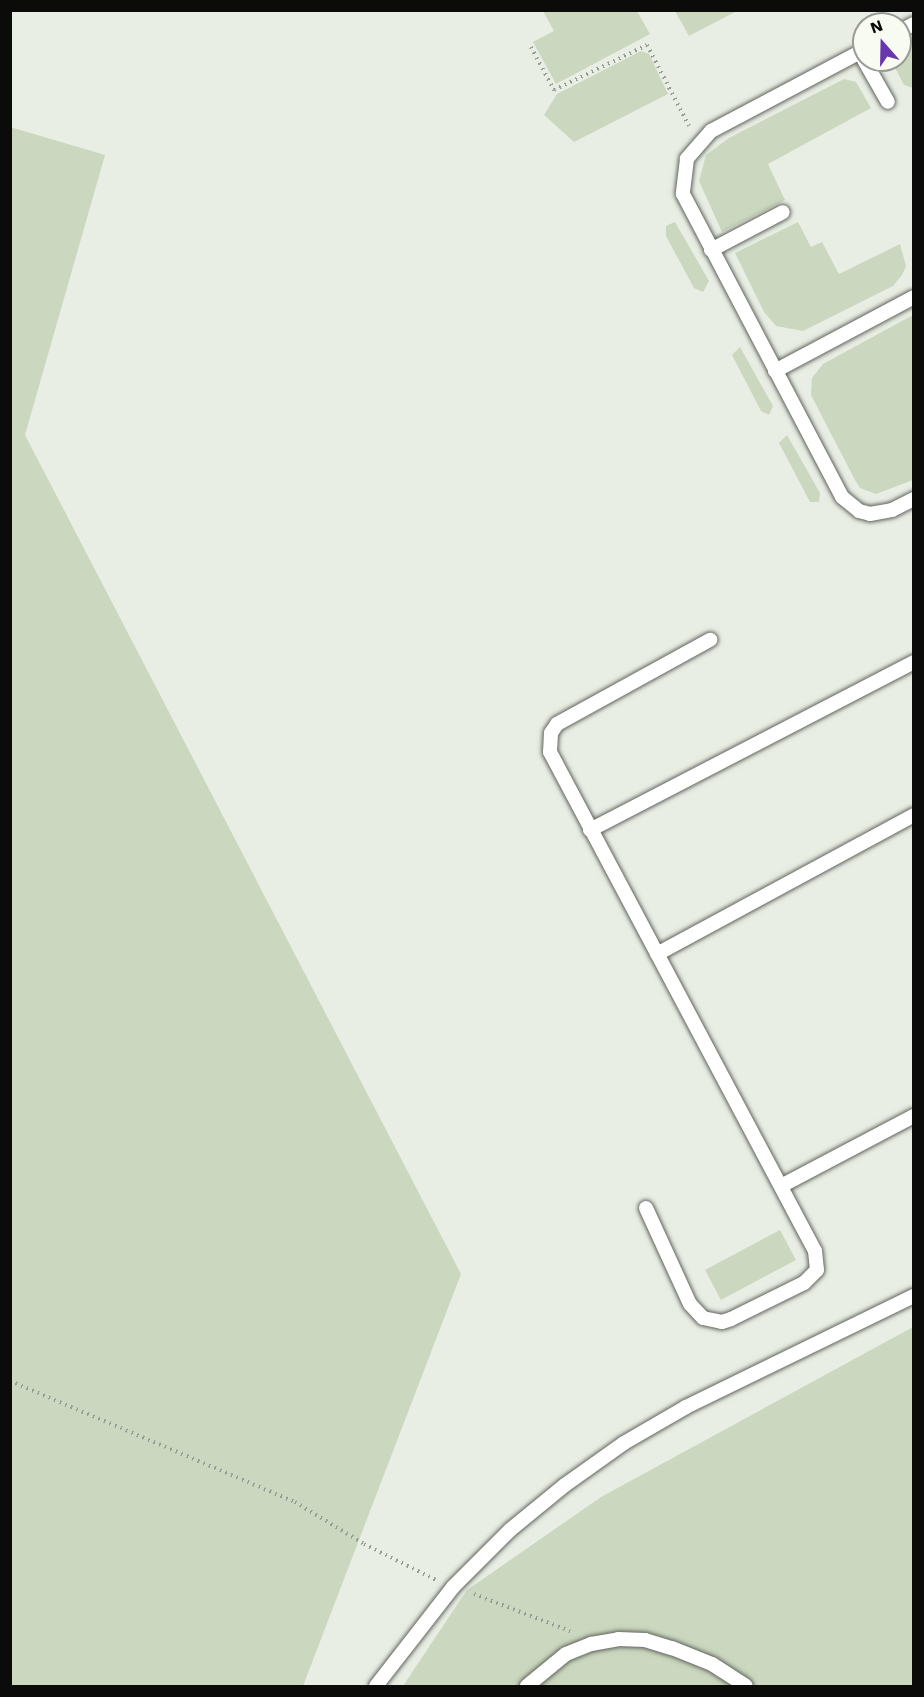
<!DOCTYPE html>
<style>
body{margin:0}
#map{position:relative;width:924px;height:1697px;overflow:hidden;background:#e9eee5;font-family:"Work Sans",sans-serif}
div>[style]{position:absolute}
.green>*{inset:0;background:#cbd7be;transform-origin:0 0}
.path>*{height:4px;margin-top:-2px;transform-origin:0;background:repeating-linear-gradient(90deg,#979b94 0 1.5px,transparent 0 6px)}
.roads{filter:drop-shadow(0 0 2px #61655d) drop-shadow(0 0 2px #61655d)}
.service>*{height:14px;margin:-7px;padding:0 7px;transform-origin:7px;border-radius:7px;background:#fff}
span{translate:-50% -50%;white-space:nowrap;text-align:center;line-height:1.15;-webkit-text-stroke:5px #f7fbf2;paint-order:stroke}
.frame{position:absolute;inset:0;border:12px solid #0b0c0a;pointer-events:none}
.north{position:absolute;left:852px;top:12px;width:60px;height:60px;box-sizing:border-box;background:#f7fbf2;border:2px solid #999b95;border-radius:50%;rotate:340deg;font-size:16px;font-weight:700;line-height:24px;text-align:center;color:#0b0c0a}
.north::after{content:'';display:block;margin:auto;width:21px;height:27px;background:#6835ac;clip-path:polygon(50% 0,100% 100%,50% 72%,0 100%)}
</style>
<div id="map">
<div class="green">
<div style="clip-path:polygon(543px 11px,637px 11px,650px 34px,556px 84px,533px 42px,554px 31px)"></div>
<div style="clip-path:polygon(675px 11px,737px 11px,689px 36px)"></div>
<div style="clip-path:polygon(913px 39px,914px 88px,913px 88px,904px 85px,891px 60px,900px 60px,900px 46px)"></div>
<div style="clip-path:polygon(641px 51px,649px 54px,668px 94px,574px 142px,544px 115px,557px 94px)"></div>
<div style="clip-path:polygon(844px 79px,856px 82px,871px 108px,768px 164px,785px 200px,722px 232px,699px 181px,706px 155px,729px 138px)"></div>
<div style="clip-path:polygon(10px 127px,105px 155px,25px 435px,461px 1274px,303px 1686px,11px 1686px)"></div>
<div style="clip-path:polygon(675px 222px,709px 281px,703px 292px,694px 288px,666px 236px,666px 226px)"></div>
<div style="clip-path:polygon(798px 222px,811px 247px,822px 242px,839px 274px,900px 244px,906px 266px,902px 275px,893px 286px,803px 331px,776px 326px,764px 312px,735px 253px)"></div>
<div style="clip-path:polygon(913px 315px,913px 480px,876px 494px,860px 488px,855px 480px,811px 395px,812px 378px,823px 364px)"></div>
<div style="clip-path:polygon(740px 347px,773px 406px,769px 415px,761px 411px,732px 355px)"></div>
<div style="clip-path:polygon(787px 435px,820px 493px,819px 502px,810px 502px,779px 443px)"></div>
<div style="left:780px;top:1230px;width:34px;height:85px;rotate:62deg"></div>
<div style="clip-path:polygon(913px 1327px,913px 1686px,403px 1686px,467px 1590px,601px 1497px)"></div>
</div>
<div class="path">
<div style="left:531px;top:47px;width:49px;rotate:61.9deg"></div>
<div style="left:554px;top:90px;width:103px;rotate:-25.8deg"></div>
<div style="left:647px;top:45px;width:91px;rotate:62.6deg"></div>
<div style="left:10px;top:1381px;width:310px;rotate:23deg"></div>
<div style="left:295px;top:1502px;width:81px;rotate:31.3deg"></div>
<div style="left:364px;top:1544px;width:80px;rotate:26.6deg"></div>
<div style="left:474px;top:1594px;width:103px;rotate:21.1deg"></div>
</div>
<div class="roads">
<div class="service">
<div style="left:900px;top:31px;width:16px;rotate:-27deg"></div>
<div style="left:864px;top:50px;width:173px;rotate:152.1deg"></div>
<div style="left:711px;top:131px;width:37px;rotate:131deg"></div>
<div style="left:687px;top:159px;width:35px;rotate:97deg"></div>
<div style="left:683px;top:194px;width:342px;rotate:62.3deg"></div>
<div style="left:842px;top:497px;width:22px;rotate:39deg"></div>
<div style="left:859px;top:511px;width:11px;rotate:15deg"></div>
<div style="left:870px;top:514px;width:22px;rotate:-10deg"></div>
<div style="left:892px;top:510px;width:25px;rotate:-27deg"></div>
<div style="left:864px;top:60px;width:48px;rotate:60.3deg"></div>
<div style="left:711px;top:250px;width:81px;rotate:-27.8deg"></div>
<div style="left:775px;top:371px;width:157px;rotate:-28deg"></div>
<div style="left:590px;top:830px;width:365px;rotate:-27.4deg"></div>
<div style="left:657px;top:954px;width:292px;rotate:-28.4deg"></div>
<div style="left:781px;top:1186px;width:150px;rotate:-27.8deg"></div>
<div style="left:646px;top:1208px;width:106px;rotate:65.4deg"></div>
<div style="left:690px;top:1304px;width:19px;rotate:47deg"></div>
<div style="left:703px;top:1318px;width:19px;rotate:12deg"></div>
<div style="left:722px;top:1322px;width:9px;rotate:-18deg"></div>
<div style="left:731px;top:1319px;width:81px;rotate:-26.3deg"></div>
<div style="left:804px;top:1283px;width:18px;rotate:-45deg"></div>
<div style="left:817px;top:1270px;width:19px;rotate:-96deg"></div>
<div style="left:815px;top:1251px;width:565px;rotate:-117.97deg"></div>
<div style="left:550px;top:752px;width:19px;rotate:-87deg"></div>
<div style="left:551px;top:733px;width:11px;rotate:-56deg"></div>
<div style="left:557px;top:724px;width:175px;rotate:-28.8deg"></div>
<div style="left:376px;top:1686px;width:125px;rotate:-52.1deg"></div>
<div style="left:453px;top:1587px;width:81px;rotate:-45deg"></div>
<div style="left:510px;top:1530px;width:71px;rotate:-39.3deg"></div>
<div style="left:565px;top:1485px;width:72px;rotate:-35.4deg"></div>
<div style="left:624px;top:1443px;width:72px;rotate:-30.1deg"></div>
<div style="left:686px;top:1407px;width:254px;rotate:-26deg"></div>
<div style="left:527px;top:1686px;width:50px;rotate:-39.4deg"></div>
<div style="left:566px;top:1654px;width:27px;rotate:-22deg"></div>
<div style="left:591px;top:1644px;width:27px;rotate:-10deg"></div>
<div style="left:618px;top:1639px;width:27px;rotate:2deg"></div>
<div style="left:645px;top:1640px;width:28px;rotate:17deg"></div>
<div style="left:672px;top:1648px;width:43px;rotate:21.8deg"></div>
<div style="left:712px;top:1664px;width:40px;rotate:32.9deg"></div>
</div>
</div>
<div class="frame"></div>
<div class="north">N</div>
</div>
